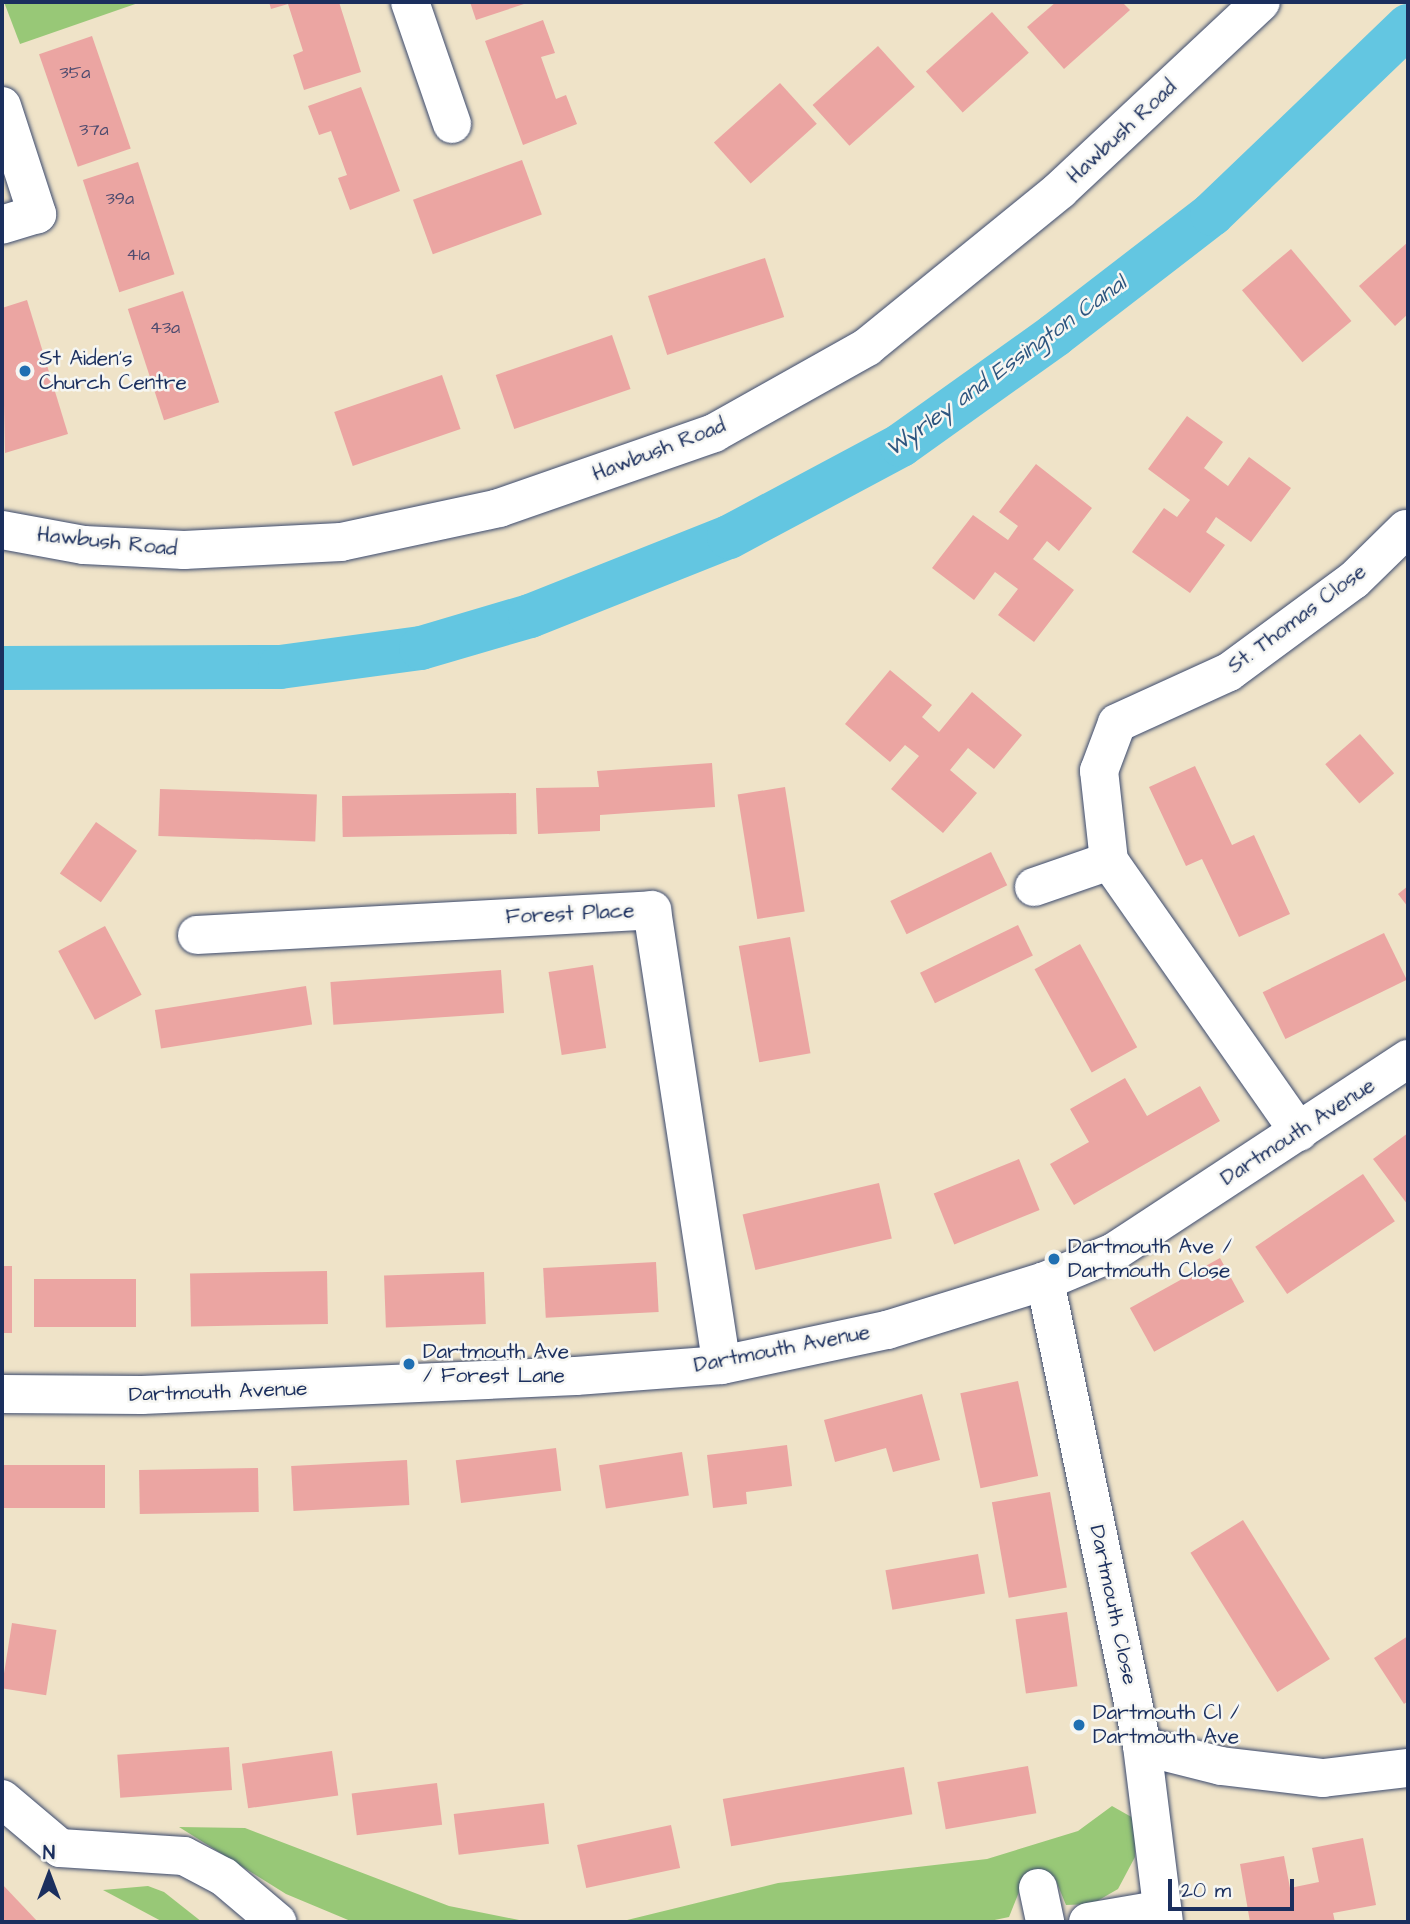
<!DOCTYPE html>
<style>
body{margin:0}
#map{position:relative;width:1410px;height:1924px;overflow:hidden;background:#efe3c8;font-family:"Architects Daughter",sans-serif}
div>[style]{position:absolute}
.green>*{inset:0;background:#98c877}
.canal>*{height:44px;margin:-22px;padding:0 22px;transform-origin:22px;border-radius:22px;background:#63c6e1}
.building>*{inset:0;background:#eba5a2;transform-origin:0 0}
.roads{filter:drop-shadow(0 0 2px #3b4a6e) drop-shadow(0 0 2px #3b4a6e)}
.minor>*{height:38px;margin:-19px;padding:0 19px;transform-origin:19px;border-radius:19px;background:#fff}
.dots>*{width:19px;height:19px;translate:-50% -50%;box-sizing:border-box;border:4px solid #f6f6f2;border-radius:50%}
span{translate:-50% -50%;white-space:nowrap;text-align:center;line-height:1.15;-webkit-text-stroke:5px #f6f6f2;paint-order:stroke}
.number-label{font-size:18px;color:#4f4c6f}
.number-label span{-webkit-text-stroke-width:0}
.street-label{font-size:21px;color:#1b2f5e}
.poi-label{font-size:21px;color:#1b2f5e}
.left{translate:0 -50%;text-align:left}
.water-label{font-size:23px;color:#2d557f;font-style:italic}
.frame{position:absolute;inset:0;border:4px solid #1b2f5e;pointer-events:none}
.north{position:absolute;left:14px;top:1840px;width:70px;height:70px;-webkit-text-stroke:5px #f6f6f2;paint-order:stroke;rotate:0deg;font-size:19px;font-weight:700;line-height:28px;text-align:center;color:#1b2f5e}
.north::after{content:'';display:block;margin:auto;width:24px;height:32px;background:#1b2f5e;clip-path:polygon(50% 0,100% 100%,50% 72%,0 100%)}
.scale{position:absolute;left:1168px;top:1879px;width:126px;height:32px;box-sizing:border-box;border:4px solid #1b2f5e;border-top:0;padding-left:9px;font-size:21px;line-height:24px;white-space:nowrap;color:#1b2f5e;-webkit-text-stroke:5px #f6f6f2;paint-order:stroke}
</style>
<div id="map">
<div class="green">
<div style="clip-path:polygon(4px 2px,141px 2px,20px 44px)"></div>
<div style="clip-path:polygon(1112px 1806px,1135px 1819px,1135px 1857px,1118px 1889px,1092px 1904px,1066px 1905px,1054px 1876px,1023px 1882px,1009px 1917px,985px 1922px,619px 1922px,778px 1883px,987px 1859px,1078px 1831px)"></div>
<div style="clip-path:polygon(179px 1827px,245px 1828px,449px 1906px,529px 1922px,353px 1922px,286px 1894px)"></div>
<div style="clip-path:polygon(148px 1886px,164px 1892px,202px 1922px,163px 1922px,103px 1890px)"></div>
</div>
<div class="canal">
<div style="left:2px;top:668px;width:278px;rotate:-0.2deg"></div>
<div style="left:280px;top:667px;width:142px;rotate:-7.7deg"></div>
<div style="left:421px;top:648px;width:114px;rotate:-16.4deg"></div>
<div style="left:530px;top:616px;width:214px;rotate:-21.7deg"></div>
<div style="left:729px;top:537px;width:195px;rotate:-28.1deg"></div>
<div style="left:901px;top:445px;width:189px;rotate:-35.5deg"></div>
<div style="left:1055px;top:335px;width:198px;rotate:-37.6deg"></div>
<div style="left:1212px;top:214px;width:272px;rotate:-43.8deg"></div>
</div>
<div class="building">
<div style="clip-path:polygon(269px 2px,339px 2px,361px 72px,304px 90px,293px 55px,303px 51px,288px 4px,271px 9px)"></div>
<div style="clip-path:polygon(470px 2px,530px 2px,476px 20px)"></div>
<div style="clip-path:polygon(1056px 2px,1122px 2px,1130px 10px,1064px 69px,1027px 27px)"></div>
<div style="left:992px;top:12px;width:55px;height:89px;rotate:48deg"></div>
<div style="clip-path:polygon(543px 20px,555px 53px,541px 57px,556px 99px,566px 95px,577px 124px,523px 145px,485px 41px)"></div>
<div style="left:92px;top:36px;width:119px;height:56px;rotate:71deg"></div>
<div style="left:878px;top:46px;width:55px;height:88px;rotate:48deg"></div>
<div style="left:780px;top:83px;width:55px;height:89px;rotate:48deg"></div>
<div style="clip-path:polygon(361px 87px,400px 191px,350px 210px,338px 178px,347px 175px,331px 131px,319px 135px,308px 106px)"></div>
<div style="left:522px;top:160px;width:58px;height:116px;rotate:70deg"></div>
<div style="left:138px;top:162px;width:118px;height:58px;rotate:72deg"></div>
<div style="clip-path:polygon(1408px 242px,1408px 314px,1395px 326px,1359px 286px)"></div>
<div style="left:1291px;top:249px;width:94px;height:64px;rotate:50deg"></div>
<div style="left:765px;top:258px;width:62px;height:123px;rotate:72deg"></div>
<div style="left:183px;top:291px;width:117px;height:58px;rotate:72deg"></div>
<div style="clip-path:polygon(27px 300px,68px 434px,5px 453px,2px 308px)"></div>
<div style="left:612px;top:335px;width:57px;height:123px;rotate:71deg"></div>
<div style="left:442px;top:375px;width:57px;height:114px;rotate:71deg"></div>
<div style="clip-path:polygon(1187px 416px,1223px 442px,1204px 468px,1228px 486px,1249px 457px,1291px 488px,1251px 542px,1216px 517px,1206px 532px,1225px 545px,1190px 593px,1132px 552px,1164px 508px,1177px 517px,1190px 500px,1148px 469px)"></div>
<div style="clip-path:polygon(1036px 464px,1092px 508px,1059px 551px,1047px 541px,1033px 559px,1074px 590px,1034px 642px,998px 615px,1018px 589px,995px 572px,974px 600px,932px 568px,973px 515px,1008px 540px,1018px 526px,999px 512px)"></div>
<div style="clip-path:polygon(890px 670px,932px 705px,922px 717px,939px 732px,972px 692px,1022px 735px,994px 769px,968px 748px,950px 770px,977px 793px,943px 833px,891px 789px,919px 756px,905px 745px,890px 762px,845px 724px)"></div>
<div style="left:1360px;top:734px;width:52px;height:46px;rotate:49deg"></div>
<div style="clip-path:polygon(712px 763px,715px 807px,600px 815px,600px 831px,538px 834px,536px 788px,599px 787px,597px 771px)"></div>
<div style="clip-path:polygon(1195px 766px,1232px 845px,1254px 835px,1290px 914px,1239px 937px,1202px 859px,1186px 866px,1149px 787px)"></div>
<div style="left:785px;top:787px;width:126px;height:48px;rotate:81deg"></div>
<div style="left:160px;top:789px;width:157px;height:47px;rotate:2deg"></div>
<div style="left:516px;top:793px;width:41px;height:174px;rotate:89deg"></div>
<div style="left:96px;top:822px;width:50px;height:63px;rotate:35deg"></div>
<div style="left:991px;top:852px;width:37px;height:112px;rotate:64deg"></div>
<div style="clip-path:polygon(1408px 886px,1408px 907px,1398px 894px)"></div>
<div style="left:1018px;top:925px;width:34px;height:109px;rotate:64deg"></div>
<div style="left:105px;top:926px;width:78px;height:53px;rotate:62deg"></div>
<div style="left:1384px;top:933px;width:52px;height:135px;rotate:64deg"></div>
<div style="left:790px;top:937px;width:118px;height:52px;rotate:80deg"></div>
<div style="left:1080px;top:944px;width:118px;height:52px;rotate:61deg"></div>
<div style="left:593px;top:965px;width:84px;height:45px;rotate:81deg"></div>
<div style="left:501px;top:970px;width:43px;height:171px;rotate:86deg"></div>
<div style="left:306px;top:986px;width:39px;height:153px;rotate:81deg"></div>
<div style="clip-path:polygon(1125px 1078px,1147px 1116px,1200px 1086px,1220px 1121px,1074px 1205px,1050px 1164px,1089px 1142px,1070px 1109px)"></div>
<div style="clip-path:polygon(1408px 1133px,1408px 1205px,1373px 1159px)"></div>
<div style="left:1019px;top:1159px;width:55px;height:92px;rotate:68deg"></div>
<div style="left:1363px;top:1174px;width:57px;height:130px;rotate:56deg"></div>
<div style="left:879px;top:1183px;width:57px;height:140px;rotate:77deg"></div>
<div style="left:1220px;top:1258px;width:50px;height:103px;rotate:61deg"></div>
<div style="left:656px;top:1262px;width:50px;height:113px;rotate:87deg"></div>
<div style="left:2px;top:1266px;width:10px;height:67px"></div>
<div style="left:327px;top:1271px;width:53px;height:137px;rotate:89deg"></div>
<div style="left:484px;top:1272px;width:52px;height:100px;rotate:88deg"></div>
<div style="left:34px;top:1279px;width:102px;height:48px"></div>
<div style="left:1018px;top:1381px;width:97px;height:59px;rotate:78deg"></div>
<div style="clip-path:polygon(922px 1394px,940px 1460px,893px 1472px,886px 1448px,835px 1462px,824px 1420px)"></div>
<div style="clip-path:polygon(787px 1445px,792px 1486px,746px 1492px,747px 1504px,713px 1508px,707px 1455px)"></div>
<div style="left:556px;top:1448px;width:43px;height:101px;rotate:83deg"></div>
<div style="left:682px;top:1452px;width:44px;height:84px;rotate:81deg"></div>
<div style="left:407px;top:1460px;width:45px;height:116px;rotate:87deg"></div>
<div style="left:105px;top:1465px;width:43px;height:103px;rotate:90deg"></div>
<div style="left:258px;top:1468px;width:44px;height:119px;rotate:89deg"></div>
<div style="left:1050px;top:1492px;width:97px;height:59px;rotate:80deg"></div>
<div style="left:1243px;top:1520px;width:164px;height:62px;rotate:58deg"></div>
<div style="left:978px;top:1554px;width:40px;height:94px;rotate:80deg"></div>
<div style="left:1067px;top:1612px;width:75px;height:52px;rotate:82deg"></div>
<div style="left:12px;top:1623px;width:45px;height:66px;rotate:9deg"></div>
<div style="clip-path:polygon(1408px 1636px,1408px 1701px,1404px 1704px,1374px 1658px)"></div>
<div style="left:229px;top:1747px;width:43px;height:112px;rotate:86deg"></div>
<div style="left:332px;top:1751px;width:45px;height:91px;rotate:82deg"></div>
<div style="left:1028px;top:1766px;width:48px;height:92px;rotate:80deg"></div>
<div style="left:904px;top:1767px;width:48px;height:184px;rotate:80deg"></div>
<div style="left:437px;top:1783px;width:42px;height:86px;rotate:83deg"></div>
<div style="left:544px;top:1803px;width:41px;height:91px;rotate:83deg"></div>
<div style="left:671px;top:1825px;width:44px;height:96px;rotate:78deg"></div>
<div style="clip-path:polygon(1363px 1838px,1376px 1905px,1333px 1913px,1335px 1922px,1250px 1922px,1240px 1864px,1284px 1856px,1290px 1888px,1319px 1882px,1312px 1848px)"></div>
<div style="clip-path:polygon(2px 1884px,38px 1922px,2px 1922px)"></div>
</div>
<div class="roads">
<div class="minor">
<div style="left:410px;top:2px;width:129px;rotate:71deg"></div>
<div style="left:2px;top:106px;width:114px;rotate:72deg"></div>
<div style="left:37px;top:214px;width:37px;rotate:163deg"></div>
<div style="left:2px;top:530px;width:83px;rotate:10.4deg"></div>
<div style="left:84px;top:545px;width:100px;rotate:2.9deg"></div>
<div style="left:184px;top:550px;width:157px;rotate:-2.9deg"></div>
<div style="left:341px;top:542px;width:162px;rotate:-12.1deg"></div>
<div style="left:499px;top:508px;width:228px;rotate:-19.2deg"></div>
<div style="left:714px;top:433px;width:176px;rotate:-29.3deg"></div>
<div style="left:867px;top:347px;width:249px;rotate:-39.1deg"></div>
<div style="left:1060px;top:190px;width:275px;rotate:-43.1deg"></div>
<div style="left:1034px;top:887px;width:79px;rotate:-19.1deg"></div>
<div style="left:197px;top:935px;width:456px;rotate:-3.1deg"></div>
<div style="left:652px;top:910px;width:460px;rotate:81.3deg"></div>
<div style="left:1299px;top:1132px;width:331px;rotate:-125deg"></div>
<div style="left:1109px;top:861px;width:91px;rotate:-96.3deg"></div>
<div style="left:1099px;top:771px;width:51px;rotate:-69.4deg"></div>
<div style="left:1117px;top:723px;width:123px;rotate:-24.5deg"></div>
<div style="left:1229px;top:672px;width:155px;rotate:-36.4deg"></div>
<div style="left:1354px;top:580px;width:73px;rotate:-44.4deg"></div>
<div style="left:1045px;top:1281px;width:475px;rotate:78.2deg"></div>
<div style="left:1142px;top:1746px;width:177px;rotate:82.9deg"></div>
<div style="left:2px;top:1394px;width:140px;rotate:0.4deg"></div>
<div style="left:142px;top:1395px;width:434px;rotate:-2.5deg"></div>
<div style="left:576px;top:1376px;width:146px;rotate:-4.3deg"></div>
<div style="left:722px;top:1365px;width:169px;rotate:-12deg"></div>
<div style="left:887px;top:1330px;width:165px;rotate:-17.2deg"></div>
<div style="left:1045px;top:1281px;width:75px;rotate:-22.8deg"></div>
<div style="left:1114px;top:1252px;width:352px;rotate:-33.3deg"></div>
<div style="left:1142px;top:1746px;width:81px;rotate:14.2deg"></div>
<div style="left:1221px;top:1766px;width:103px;rotate:6.7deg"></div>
<div style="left:1323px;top:1778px;width:86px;rotate:-6.7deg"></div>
<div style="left:2px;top:1799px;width:76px;rotate:40.2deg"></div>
<div style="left:60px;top:1848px;width:124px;rotate:3.7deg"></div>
<div style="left:184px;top:1856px;width:45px;rotate:27.7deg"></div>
<div style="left:224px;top:1877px;width:70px;rotate:40.3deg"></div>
<div style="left:1038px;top:1888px;width:35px;rotate:78deg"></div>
<div style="left:1088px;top:1922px;width:71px;rotate:-9.7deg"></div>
</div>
</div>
<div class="dots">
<div style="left:25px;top:371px;background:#1f6fb2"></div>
<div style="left:1054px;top:1259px;background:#1f6fb2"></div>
<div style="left:409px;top:1364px;background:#1f6fb2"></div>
<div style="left:1079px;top:1725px;background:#1f6fb2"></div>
</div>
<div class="number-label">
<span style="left:75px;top:73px">35a</span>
<span style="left:94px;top:130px">37a</span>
<span style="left:120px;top:199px">39a</span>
<span style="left:138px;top:255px">41a</span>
<span style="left:165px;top:328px">43a</span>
</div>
<div class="street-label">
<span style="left:1122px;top:132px;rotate:-43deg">Hawbush Road</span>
<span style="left:659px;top:450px;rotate:-21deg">Hawbush Road</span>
<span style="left:107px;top:542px;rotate:6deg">Hawbush Road</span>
<span style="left:1297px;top:619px;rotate:-37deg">St. Thomas Close</span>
<span style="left:570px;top:914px;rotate:-3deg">Forest Place</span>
<span style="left:1298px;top:1132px;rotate:-33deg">Dartmouth Avenue</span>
<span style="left:782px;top:1349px;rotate:-11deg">Dartmouth Avenue</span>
<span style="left:218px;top:1392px;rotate:-2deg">Dartmouth Avenue</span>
<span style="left:1113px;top:1605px;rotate:78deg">Dartmouth Close</span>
</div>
<div class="poi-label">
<span class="left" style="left:39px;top:371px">St Aiden's<br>Church Centre</span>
<span class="left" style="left:1068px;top:1259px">Dartmouth Ave /<br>Dartmouth Close</span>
<span class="left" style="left:423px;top:1364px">Dartmouth Ave<br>/ Forest Lane</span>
<span class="left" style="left:1093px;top:1725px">Dartmouth Cl /<br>Dartmouth Ave</span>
</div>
<div class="water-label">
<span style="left:1006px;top:366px;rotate:-36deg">Wyrley and Essington Canal</span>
</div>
<div class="frame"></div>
<div class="north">N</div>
<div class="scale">20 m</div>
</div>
